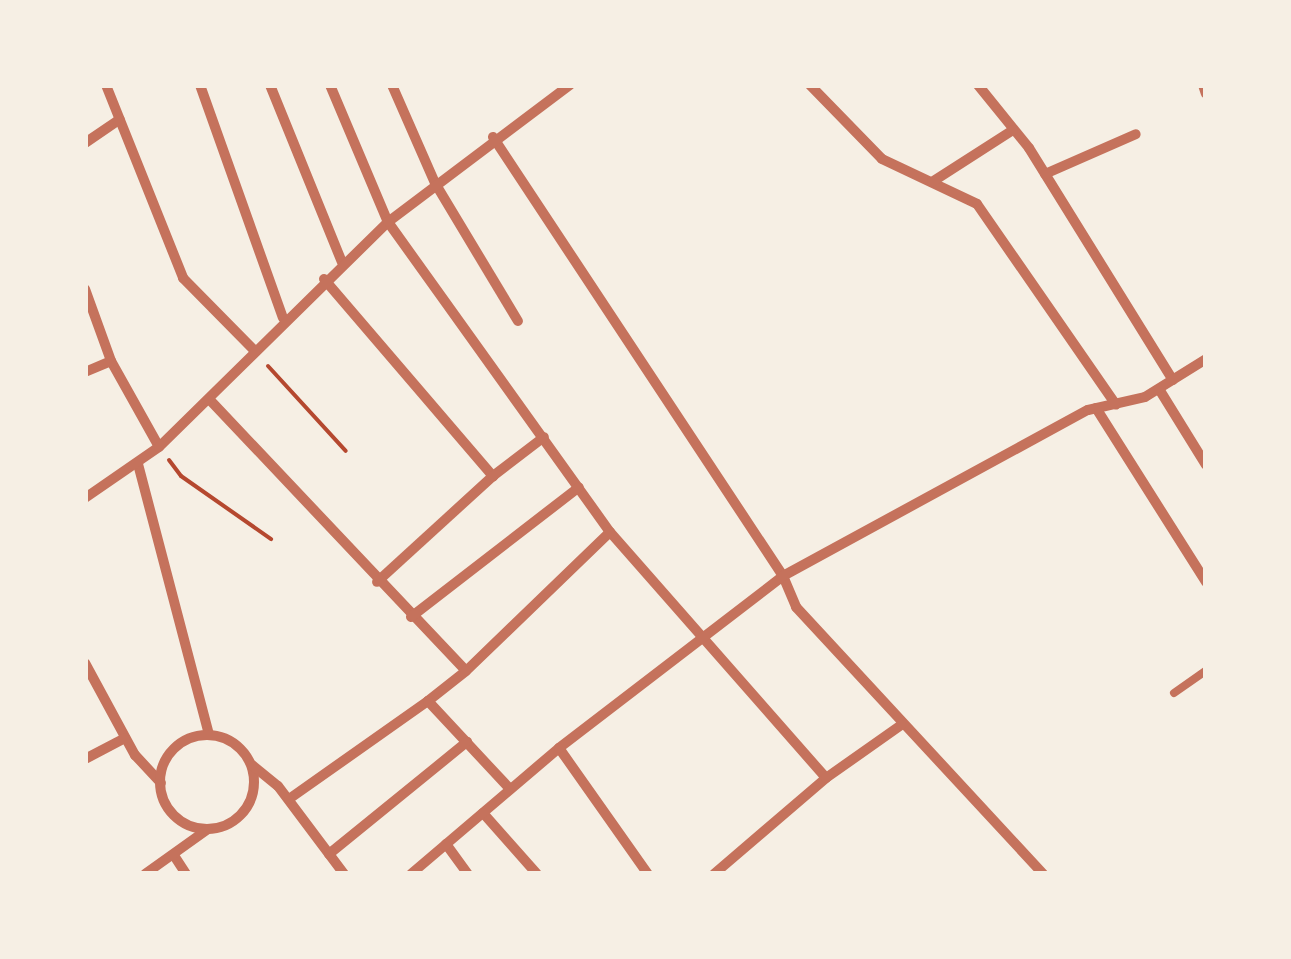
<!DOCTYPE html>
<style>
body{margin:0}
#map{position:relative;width:1291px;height:959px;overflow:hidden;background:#f6efe4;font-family:Karla,sans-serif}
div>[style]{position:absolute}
.path>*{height:4px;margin:-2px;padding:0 2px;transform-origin:2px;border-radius:2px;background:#b5482f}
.service>*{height:8px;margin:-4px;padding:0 4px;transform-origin:4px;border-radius:4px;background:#c5725c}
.minor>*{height:10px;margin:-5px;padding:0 5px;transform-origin:5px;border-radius:5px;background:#c5725c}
.minor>.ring{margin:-5px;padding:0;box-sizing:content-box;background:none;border:10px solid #c5725c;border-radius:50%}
span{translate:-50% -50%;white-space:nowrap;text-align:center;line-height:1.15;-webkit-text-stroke:9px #f6efe4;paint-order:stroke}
.frame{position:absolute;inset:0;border:88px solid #f6efe4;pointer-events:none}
</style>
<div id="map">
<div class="path">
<div style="left:268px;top:366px;width:115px;rotate:47.5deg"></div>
<div style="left:169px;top:460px;width:20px;rotate:53deg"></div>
<div style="left:181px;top:476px;width:110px;rotate:35deg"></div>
</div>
<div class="service">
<div style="left:1174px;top:693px;width:39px;rotate:-35deg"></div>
</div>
<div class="minor">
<div style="left:106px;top:85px;width:208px;rotate:68.2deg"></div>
<div style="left:183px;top:278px;width:100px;rotate:45.4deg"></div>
<div style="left:200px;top:85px;width:247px;rotate:70.4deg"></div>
<div style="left:270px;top:85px;width:191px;rotate:67.9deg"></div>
<div style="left:330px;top:85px;width:149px;rotate:67.1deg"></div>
<div style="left:388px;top:222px;width:381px;rotate:54.4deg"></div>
<div style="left:610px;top:532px;width:327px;rotate:48.7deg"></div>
<div style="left:392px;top:85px;width:107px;rotate:66.3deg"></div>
<div style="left:435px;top:183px;width:161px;rotate:59deg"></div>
<div style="left:810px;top:85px;width:103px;rotate:45.8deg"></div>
<div style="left:882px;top:159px;width:105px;rotate:25.3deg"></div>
<div style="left:977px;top:204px;width:244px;rotate:55.3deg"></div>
<div style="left:978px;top:85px;width:81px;rotate:51deg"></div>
<div style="left:1029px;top:148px;width:273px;rotate:58.2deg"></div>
<div style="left:1203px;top:85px;width:9px;rotate:72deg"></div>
<div style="left:493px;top:137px;width:526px;rotate:56.55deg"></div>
<div style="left:783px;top:576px;width:34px;rotate:67deg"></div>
<div style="left:796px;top:607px;width:364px;rotate:47.2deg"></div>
<div style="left:85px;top:143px;width:42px;rotate:-34.4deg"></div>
<div style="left:1045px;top:174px;width:99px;rotate:-23.7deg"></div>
<div style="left:932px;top:182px;width:96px;rotate:-32.7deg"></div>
<div style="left:324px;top:279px;width:260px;rotate:49.4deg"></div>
<div style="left:493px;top:476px;width:157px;rotate:137.6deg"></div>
<div style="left:85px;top:289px;width:77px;rotate:70.1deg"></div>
<div style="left:111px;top:361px;width:98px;rotate:60.8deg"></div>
<div style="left:85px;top:372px;width:28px;rotate:-23deg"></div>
<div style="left:1159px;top:389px;width:89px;rotate:58.3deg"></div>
<div style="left:209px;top:399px;width:374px;rotate:46.6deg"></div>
<div style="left:466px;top:671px;width:200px;rotate:-44deg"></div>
<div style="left:1096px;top:408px;width:206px;rotate:57.7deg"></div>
<div style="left:138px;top:464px;width:280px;rotate:75.3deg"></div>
<div style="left:493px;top:476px;width:64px;rotate:-37.4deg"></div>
<div style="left:85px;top:498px;width:90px;rotate:-34.6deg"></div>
<div style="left:159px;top:447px;width:321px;rotate:-44.5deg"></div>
<div style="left:388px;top:222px;width:228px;rotate:-37deg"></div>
<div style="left:411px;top:617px;width:212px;rotate:-37.7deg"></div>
<div style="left:85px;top:663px;width:105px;rotate:61.5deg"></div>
<div style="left:135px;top:755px;width:38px;rotate:47deg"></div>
<div style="left:428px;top:701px;width:48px;rotate:-38.3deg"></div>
<div class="ring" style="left:160px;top:735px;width:84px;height:84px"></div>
<div style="left:559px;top:748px;width:154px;rotate:54.8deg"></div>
<div style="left:85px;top:759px;width:45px;rotate:-27.7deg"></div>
<div style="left:252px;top:765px;width:33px;rotate:39deg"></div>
<div style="left:278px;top:786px;width:110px;rotate:53.1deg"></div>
<div style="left:289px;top:799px;width:170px;rotate:-35.2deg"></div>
<div style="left:428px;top:701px;width:120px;rotate:47deg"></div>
<div style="left:483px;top:813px;width:81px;rotate:48.5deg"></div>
<div style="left:446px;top:844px;width:37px;rotate:54deg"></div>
<div style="left:329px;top:854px;width:178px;rotate:-39.1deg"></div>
<div style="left:175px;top:857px;width:20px;rotate:57deg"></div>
<div style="left:145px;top:874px;width:77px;rotate:-35.5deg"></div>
<div style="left:411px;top:874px;width:194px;rotate:-40.4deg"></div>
<div style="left:559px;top:748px;width:282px;rotate:-37.5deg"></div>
<div style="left:783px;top:576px;width:347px;rotate:-28.6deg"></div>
<div style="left:1088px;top:410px;width:58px;rotate:-12.8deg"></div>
<div style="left:1145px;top:397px;width:72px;rotate:-31.9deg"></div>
<div style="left:714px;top:874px;width:148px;rotate:-40.6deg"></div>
<div style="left:826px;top:778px;width:92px;rotate:-35.2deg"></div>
</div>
<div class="frame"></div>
</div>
